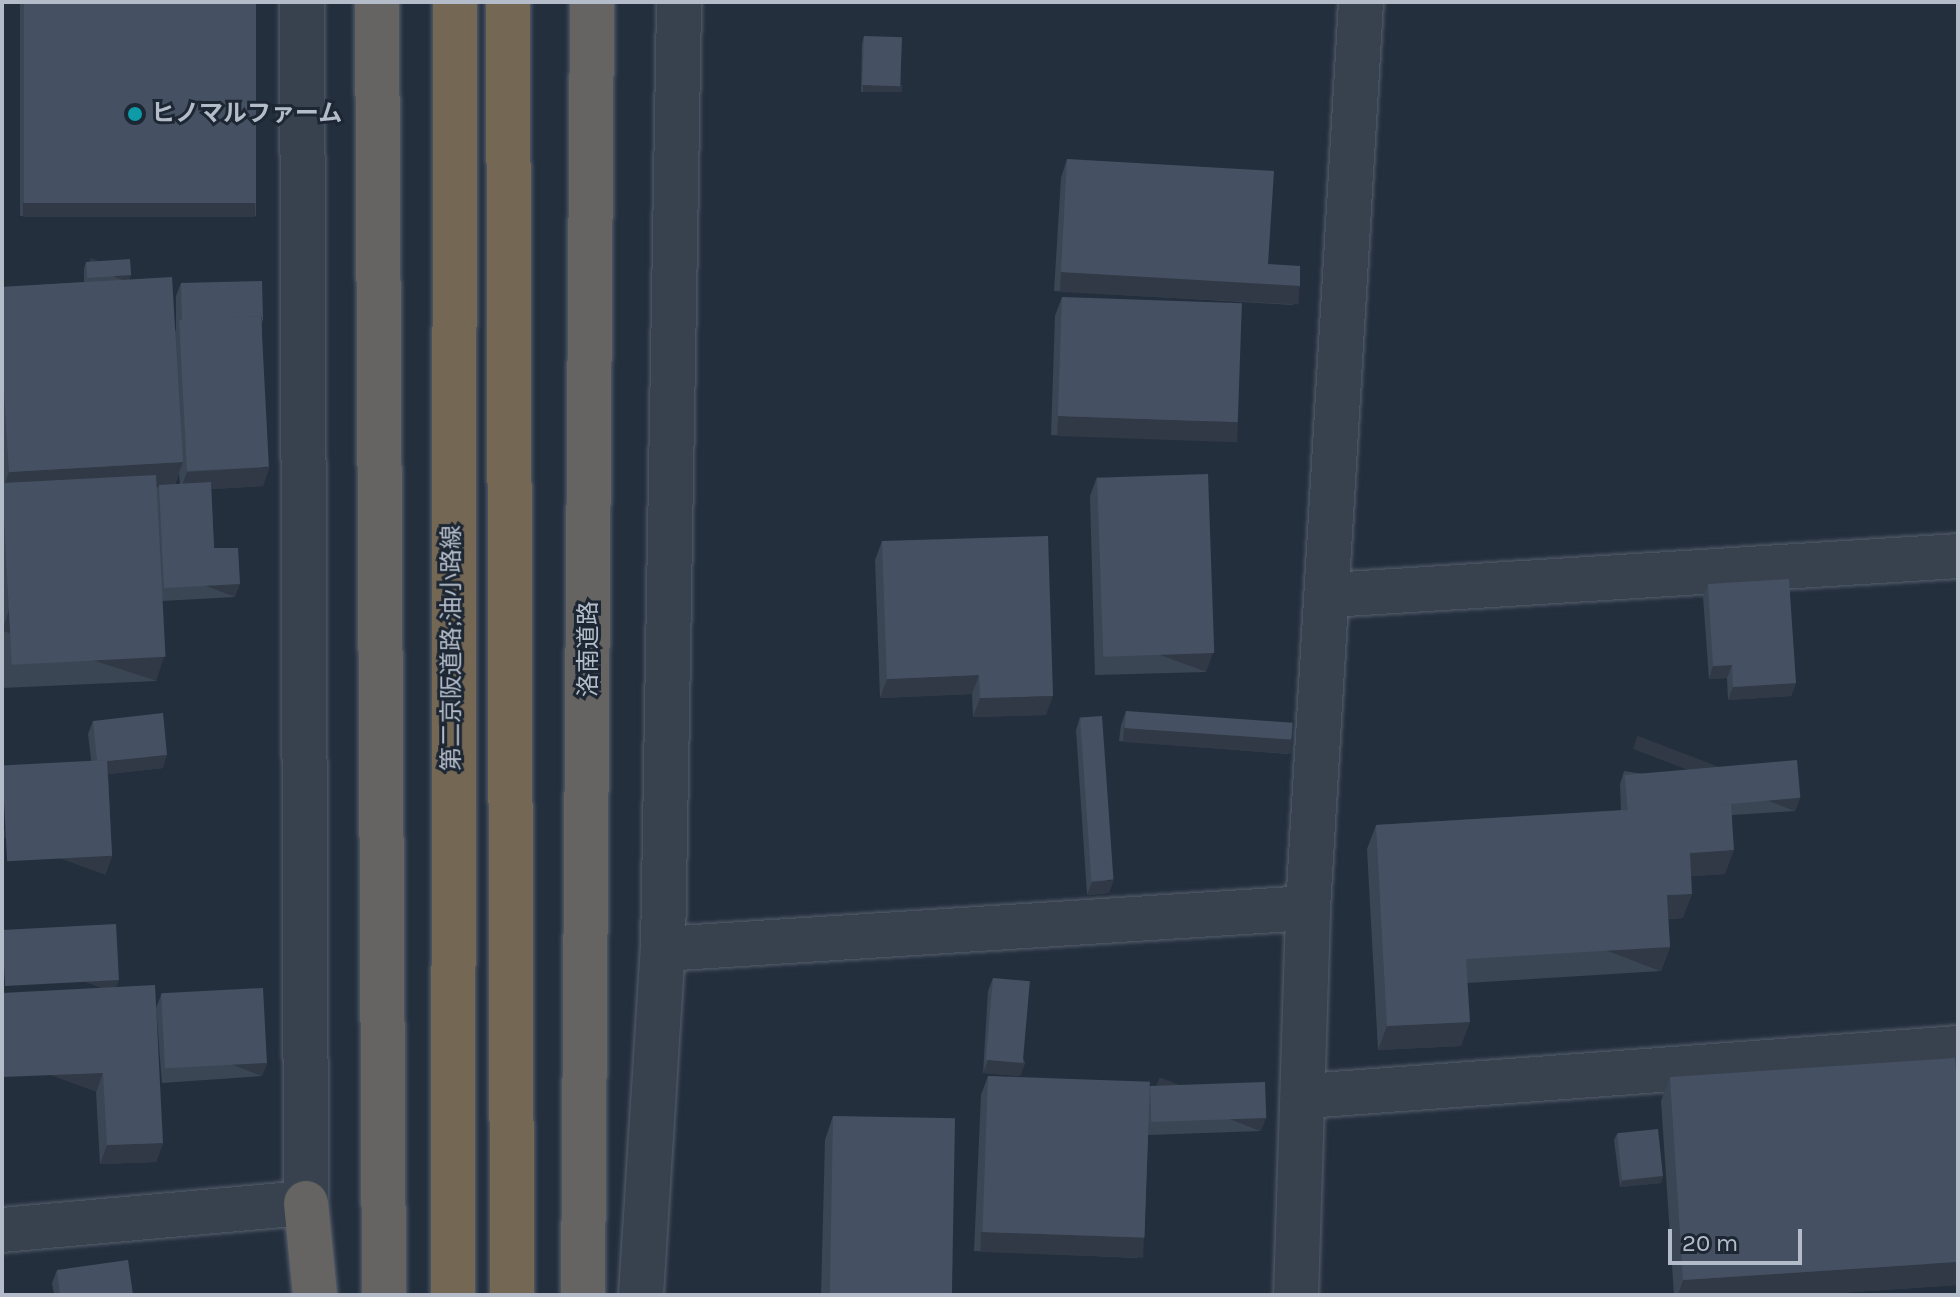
<!DOCTYPE html>
<meta charset="utf-8">
<style>
body{margin:0}
#map{position:relative;width:1960px;height:1297px;overflow:hidden;background:#242f3e;font-family:Karla,"Noto Sans JP",sans-serif}
div>[style]{position:absolute}
.roads{filter:drop-shadow(0 0 2px #565f6c) drop-shadow(0 0 2px #565f6c)}
.minor>*{height:44px;margin:-22px;padding:0 22px;transform-origin:22px;border-radius:22px;background:#38414e}
.tertiary>*{height:44px;margin:-22px;padding:0 22px;transform-origin:22px;border-radius:22px;background:#38414e}
.trunk>*{height:44px;margin:-22px;padding:0 22px;transform-origin:22px;border-radius:22px;background:#656462}
.motorway>*{height:44px;margin:-22px;padding:0 22px;transform-origin:22px;border-radius:22px;background:#746855}
.wall>*{inset:0;background:#3b4654;transform-origin:0 0}
.shaded-wall>*{inset:0;background:#303945;transform-origin:0 0}
.building>*{inset:0;background:#455162;transform-origin:0 0}
.dots>*{width:22px;height:22px;translate:-50% -50%;box-sizing:border-box;border:4px solid #1d2633;border-radius:50%}
span{translate:-50% -50%;white-space:nowrap;text-align:center;line-height:1.15;-webkit-text-stroke:6px #1d2633;paint-order:stroke}
.poi-label{font-size:24px;color:#b4bcc9;font-weight:700}
.left{translate:0 -50%;text-align:left}
.street-label{font-size:24px;color:#b4bcc9}
.frame{position:absolute;inset:0;border:4px solid #b4bcc9;pointer-events:none}
.scale{position:absolute;left:1668px;top:1229px;width:134px;height:36px;box-sizing:border-box;border:4px solid #b4bcc9;border-top:0;padding-left:10px;font-size:24px;line-height:28px;white-space:nowrap;color:#b4bcc9;-webkit-text-stroke:6px #1d2633;paint-order:stroke}
</style>
<div id="map">
<div class="roads">
<div class="minor">
<div style="left:302px;top:2px;width:1201px;rotate:89.81deg"></div>
<div style="left:663px;top:949px;width:646px;rotate:-3.64deg"></div>
<div style="left:1306px;top:1096px;width:654px;rotate:-4.21deg"></div>
<div style="left:641px;top:1295px;width:347px;rotate:-86.4deg"></div>
<div style="left:663px;top:949px;width:947px;rotate:-89.03deg"></div>
</div>
<div class="tertiary">
<div style="left:1330px;top:595px;width:629px;rotate:-3.55deg"></div>
<div style="left:2px;top:1230px;width:305px;rotate:-5.1deg"></div>
<div style="left:1296px;top:1295px;width:387px;rotate:-88.2deg"></div>
<div style="left:1308px;top:908px;width:908px;rotate:-86.65deg"></div>
</div>
<div class="trunk">
<div style="left:377px;top:2px;width:1293px;rotate:89.69deg"></div>
<div style="left:306px;top:1203px;width:92px;rotate:84.4deg"></div>
<div style="left:583px;top:1295px;width:1293px;rotate:-89.6deg"></div>
</div>
<div class="motorway">
<div style="left:508px;top:2px;width:1293px;rotate:89.82deg"></div>
<div style="left:453px;top:1295px;width:1293px;rotate:-89.91deg"></div>
</div>
</div>
<div class="wall">
<div style="left:20px;top:2px;width:236px;height:214px"></div>
<div style="clip-path:polygon(864px 36px,899px 92px,861px 92px,862px 43px)"></div>
<div style="clip-path:polygon(1067px 159px,1268px 264px,1293px 305px,1054px 291px,1061px 178px)"></div>
<div style="clip-path:polygon(evenodd,86px 262px,131px 275px,129px 279px,176px 331px,176px 296px,181px 283px,263px 320px,262px 323px,263px 486px,211px 489px,214px 548px,235px 597px,162px 601px,156px 681px,2px 688px,2px 287px,84px 282px,84px 269px,86px 262px,179px 473px,180px 484px,175px 485px,179px 473px)"></div>
<div style="clip-path:polygon(1062px 297px,1231px 441px,1051px 435px,1055px 316px)"></div>
<div style="clip-path:polygon(1097px 477px,1206px 672px,1095px 675px,1090px 496px)"></div>
<div style="clip-path:polygon(882px 541px,1046px 715px,973px 717px,972px 694px,880px 698px,875px 560px)"></div>
<div style="clip-path:polygon(1708px 584px,1796px 683px,1791px 696px,1728px 700px,1727px 678px,1709px 679px,1703px 597px)"></div>
<div style="clip-path:polygon(1126px 711px,1292px 740px,1288px 754px,1119px 741px,1121px 725px)"></div>
<div style="clip-path:polygon(1080px 717px,1109px 893px,1087px 895px,1076px 730px)"></div>
<div style="clip-path:polygon(93px 721px,163px 768px,108px 774px,112px 856px,105px 875px,88px 734px)"></div>
<div style="clip-path:polygon(1624px 771px,1800px 798px,1795px 811px,1732px 815px,1725px 874px,1691px 876px,1683px 918px,1668px 919px,1670px 947px,1661px 971px,1467px 983px,1461px 1046px,1378px 1050px,1367px 849px,1376px 825px,1621px 810px,1620px 784px)"></div>
<div style="clip-path:polygon(993px 978px,1025px 1063px,1020px 1076px,983px 1073px,988px 991px)"></div>
<div style="clip-path:polygon(116px 987px,163px 1143px,156px 1162px,100px 1164px,96px 1092px)"></div>
<div style="clip-path:polygon(161px 995px,267px 1063px,262px 1076px,162px 1083px,156px 1008px)"></div>
<div style="clip-path:polygon(988px 1076px,1150px 1087px,1261px 1131px,1148px 1135px,1144px 1239px,1137px 1258px,974px 1251px,981px 1095px)"></div>
<div style="clip-path:polygon(1670px 1077px,1958px 1285px,1808px 1295px,1674px 1295px,1661px 1101px)"></div>
<div style="clip-path:polygon(833px 1116px,951px 1295px,821px 1295px,825px 1140px)"></div>
<div style="clip-path:polygon(1617px 1134px,1663px 1176px,1661px 1183px,1620px 1187px,1614px 1140px)"></div>
<div style="clip-path:polygon(57px 1270px,133px 1295px,54px 1295px,52px 1283px)"></div>
</div>
<div class="shaded-wall">
<div style="left:863px;top:85px;width:39px;height:7px"></div>
<div style="left:23px;top:203px;width:232px;height:14px"></div>
<div style="left:1061px;top:272px;width:239px;height:20px;rotate:3deg"></div>
<div style="left:131px;top:275px;width:8px;height:44px;rotate:113deg"></div>
<div style="left:1058px;top:416px;width:180px;height:20px;rotate:2deg"></div>
<div style="clip-path:polygon(183px 462px,174px 486px,2px 496px,2px 491px,9px 472px)"></div>
<div style="clip-path:polygon(270px 467px,263px 486px,180px 491px,187px 472px)"></div>
<div style="left:240px;top:584px;width:14px;height:76px;rotate:111deg"></div>
<div style="left:1213px;top:653px;width:20px;height:111px;rotate:110deg"></div>
<div style="left:164px;top:657px;width:25px;height:162px;rotate:108deg"></div>
<div style="clip-path:polygon(1732px 665px,1727px 678px,1709px 679px,1713px 666px)"></div>
<div style="clip-path:polygon(979px 675px,972px 694px,880px 698px,887px 679px)"></div>
<div style="clip-path:polygon(1796px 683px,1791px 696px,1728px 700px,1733px 687px)"></div>
<div style="clip-path:polygon(1053px 696px,1046px 715px,973px 717px,980px 698px)"></div>
<div style="left:1124px;top:728px;width:168px;height:14px;rotate:4deg"></div>
<div style="clip-path:polygon(167px 755px,163px 768px,92px 776px,97px 762px)"></div>
<div style="left:1800px;top:798px;width:14px;height:174px;rotate:111deg"></div>
<div style="clip-path:polygon(1734px 850px,1725px 874px,1681px 877px,1690px 853px)"></div>
<div style="left:112px;top:856px;width:20px;height:110px;rotate:110deg"></div>
<div style="clip-path:polygon(1114px 880px,1109px 893px,1087px 895px,1092px 882px)"></div>
<div style="clip-path:polygon(1692px 894px,1683px 918px,1659px 919px,1667px 895px)"></div>
<div style="left:1670px;top:947px;width:26px;height:204px;rotate:111deg"></div>
<div style="left:119px;top:980px;width:14px;height:117px;rotate:111deg"></div>
<div style="clip-path:polygon(1470px 1022px,1461px 1046px,1378px 1050px,1387px 1026px)"></div>
<div style="clip-path:polygon(988px 1060px,1025px 1063px,1020px 1076px,983px 1073px)"></div>
<div style="left:267px;top:1063px;width:14px;height:100px;rotate:111deg"></div>
<div style="left:103px;top:1073px;width:20px;height:101px;rotate:110deg"></div>
<div style="left:1266px;top:1118px;width:14px;height:114px;rotate:111deg"></div>
<div style="clip-path:polygon(163px 1143px,156px 1162px,100px 1164px,107px 1145px)"></div>
<div style="clip-path:polygon(1663px 1176px,1661px 1183px,1620px 1187px,1622px 1181px)"></div>
<div style="left:981px;top:1232px;width:163px;height:20px;rotate:2deg"></div>
<div style="clip-path:polygon(1958px 1262px,1958px 1285px,1808px 1295px,1678px 1295px,1683px 1280px)"></div>
</div>
<div class="building">
<div style="left:24px;top:2px;width:232px;height:201px"></div>
<div style="left:864px;top:36px;width:38px;height:49px;rotate:2deg"></div>
<div style="clip-path:polygon(1067px 159px,1274px 171px,1268px 264px,1300px 266px,1300px 286px,1061px 272px)"></div>
<div style="left:130px;top:259px;width:16px;height:44px;rotate:86deg"></div>
<div style="clip-path:polygon(172px 277px,183px 462px,9px 472px,2px 358px,2px 287px)"></div>
<div style="clip-path:polygon(262px 281px,263px 320px,262px 320px,261px 316px,182px 321px,181px 283px)"></div>
<div style="left:1062px;top:297px;width:180px;height:119px;rotate:2deg"></div>
<div style="left:261px;top:316px;width:151px;height:82px;rotate:87deg"></div>
<div style="left:1208px;top:474px;width:179px;height:111px;rotate:88deg"></div>
<div style="left:156px;top:475px;width:182px;height:154px;rotate:87deg"></div>
<div style="clip-path:polygon(211px 482px,214px 548px,238px 548px,240px 584px,164px 588px,159px 485px)"></div>
<div style="clip-path:polygon(1048px 536px,1053px 696px,980px 698px,979px 675px,887px 679px,882px 541px)"></div>
<div style="clip-path:polygon(1789px 579px,1796px 683px,1733px 687px,1732px 665px,1713px 666px,1708px 584px)"></div>
<div style="left:1126px;top:711px;width:167px;height:17px;rotate:4deg"></div>
<div style="clip-path:polygon(163px 713px,167px 755px,107px 761px,107px 760px,97px 760px,93px 721px)"></div>
<div style="left:1102px;top:716px;width:164px;height:22px;rotate:86deg"></div>
<div style="left:107px;top:760px;width:96px;height:105px;rotate:87deg"></div>
<div style="left:1797px;top:760px;width:38px;height:173px;rotate:85deg"></div>
<div style="clip-path:polygon(1731px 804px,1734px 850px,1690px 853px,1692px 894px,1667px 895px,1670px 947px,1466px 959px,1470px 1022px,1387px 1026px,1376px 825px)"></div>
<div style="left:116px;top:924px;width:56px;height:114px;rotate:87deg"></div>
<div style="left:993px;top:978px;width:37px;height:82px;rotate:5deg"></div>
<div style="clip-path:polygon(155px 985px,163px 1143px,107px 1145px,103px 1073px,2px 1077px,2px 993px)"></div>
<div style="left:263px;top:988px;width:75px;height:102px;rotate:87deg"></div>
<div style="clip-path:polygon(1955px 1058px,1958px 1101px,1958px 1262px,1683px 1280px,1670px 1077px)"></div>
<div style="left:988px;top:1076px;width:162px;height:156px;rotate:2deg"></div>
<div style="left:1265px;top:1082px;width:36px;height:115px;rotate:88deg"></div>
<div style="left:833px;top:1116px;width:122px;height:179px;rotate:1deg"></div>
<div style="left:1658px;top:1129px;width:47px;height:41px;rotate:84deg"></div>
<div style="clip-path:polygon(128px 1260px,133px 1295px,60px 1295px,57px 1270px)"></div>
</div>
<div class="dots">
<div style="left:135px;top:114px;background:#0f9aa8"></div>
</div>
<div class="poi-label">
<span class="left" style="left:151px;top:114px">ヒノマルファーム</span>
</div>
<div class="street-label">
<span style="left:452px;top:648px;rotate:-90deg">第二京阪道路;油小路線</span>
<span style="left:589px;top:649px;rotate:-90deg">洛南道路</span>
</div>
<div class="frame"></div>
<div class="scale">20 m</div>
</div>
